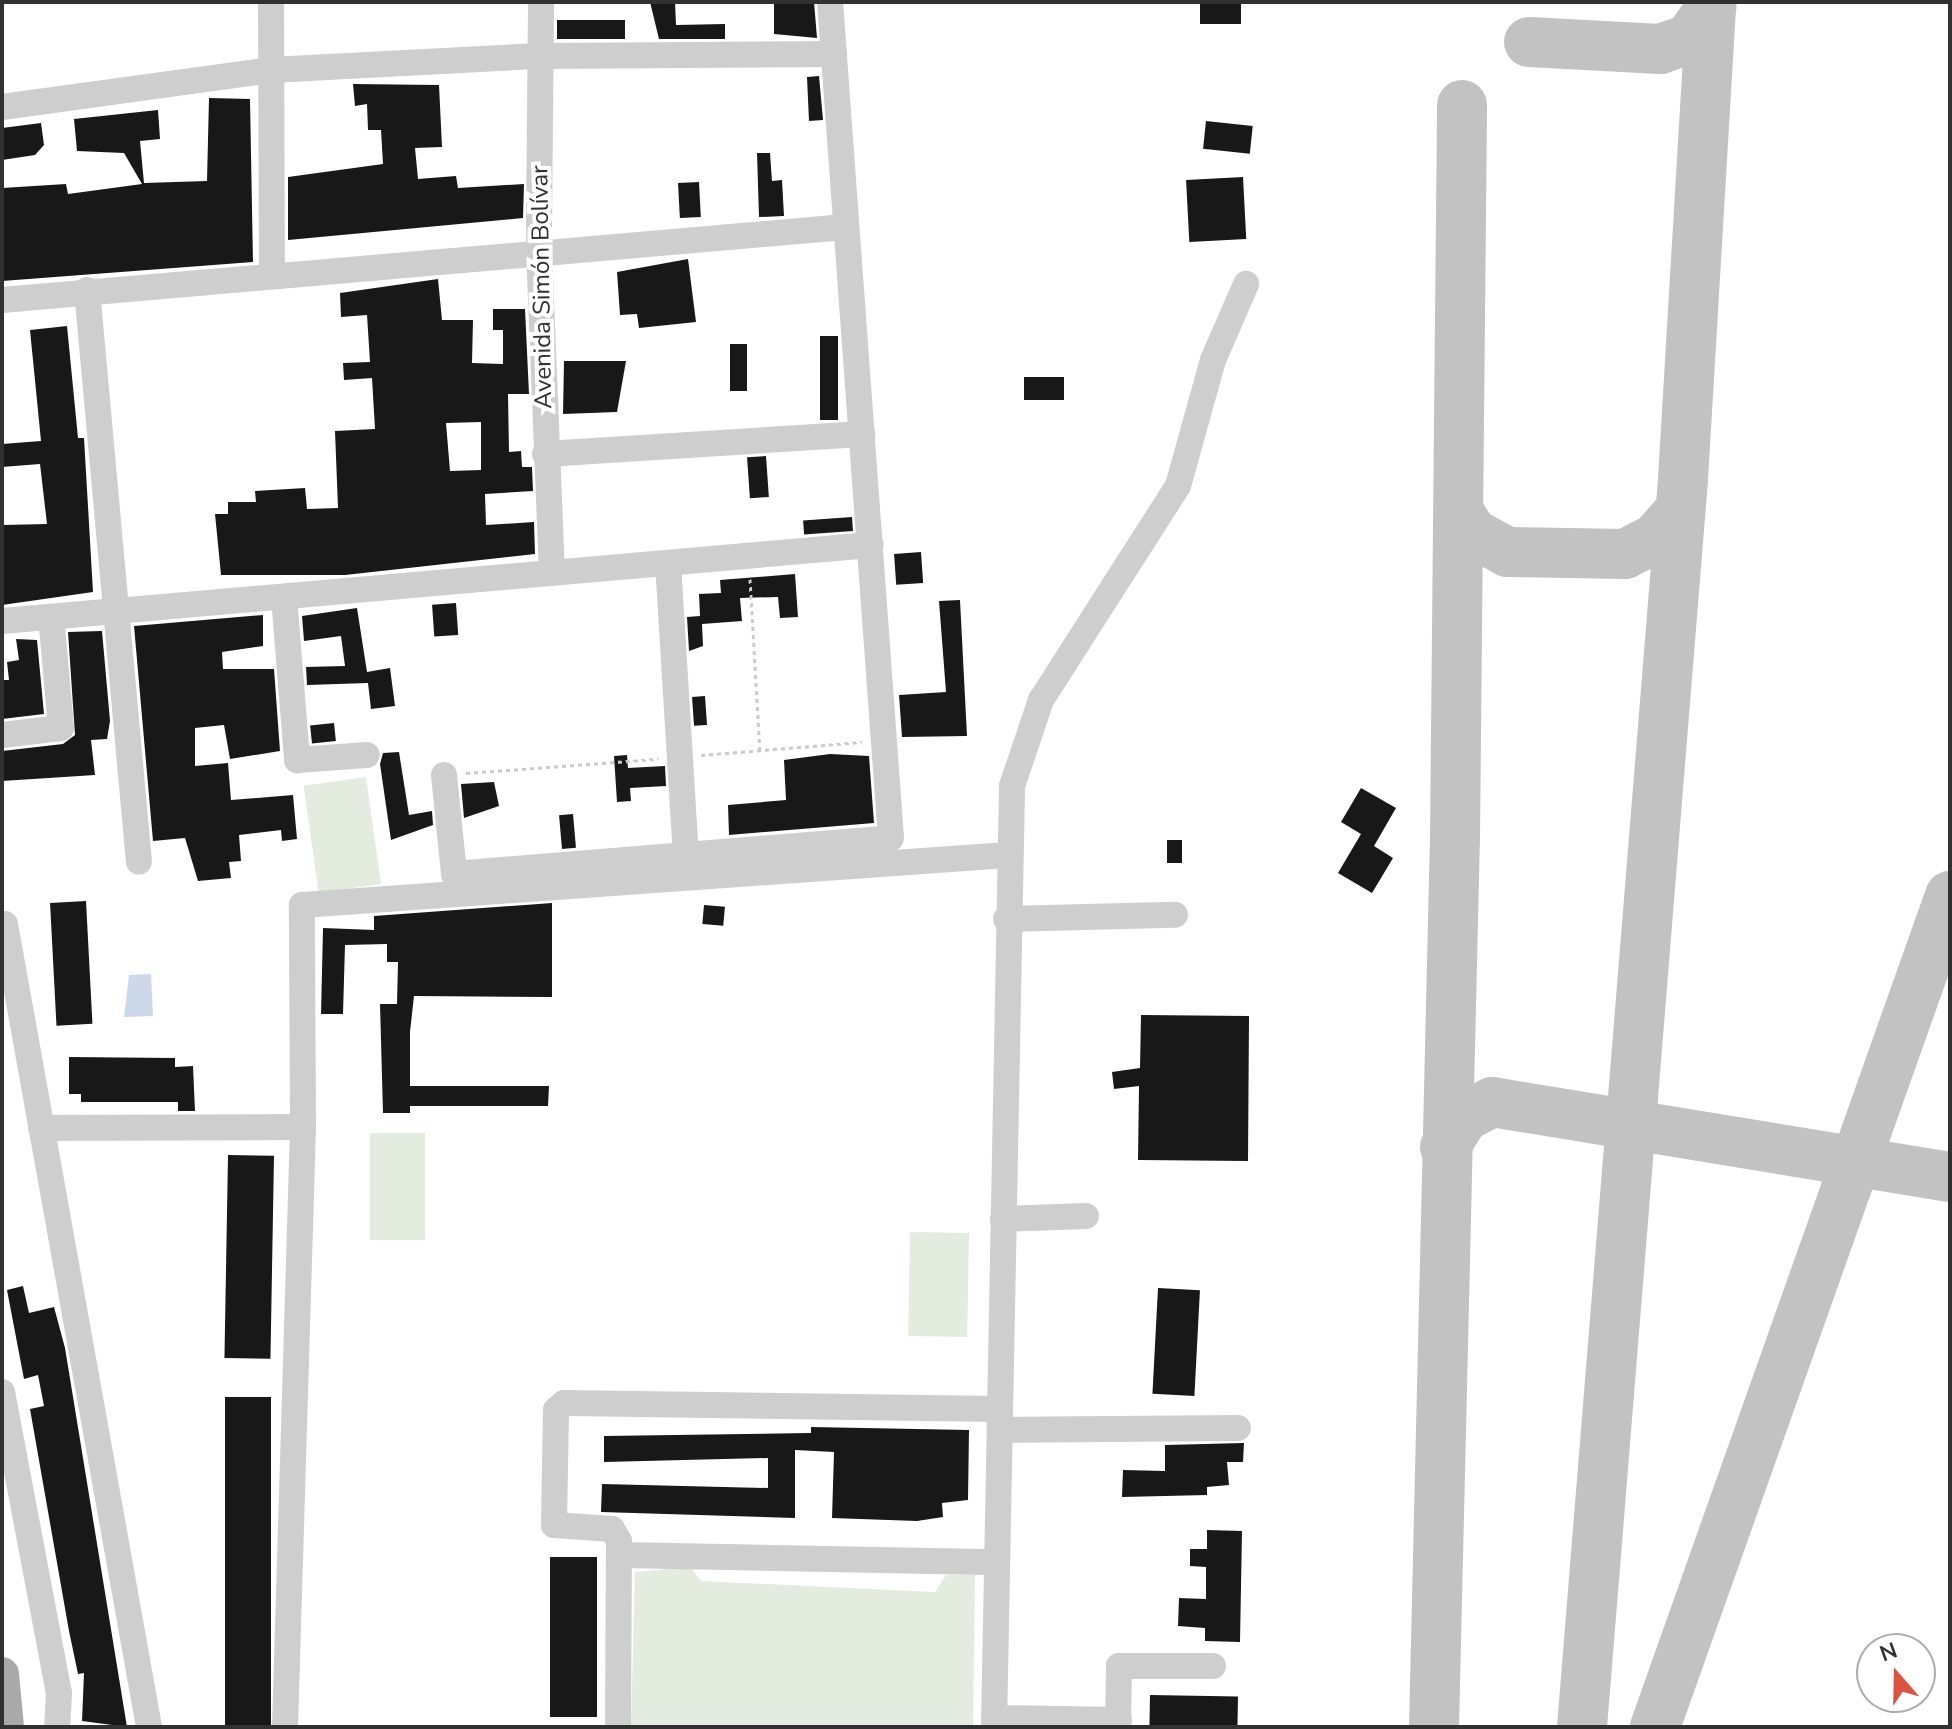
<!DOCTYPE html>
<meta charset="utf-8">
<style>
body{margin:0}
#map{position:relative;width:1952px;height:1729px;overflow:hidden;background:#fff;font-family:"Nunito Sans",sans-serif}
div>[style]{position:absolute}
.green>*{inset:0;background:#e4ece0;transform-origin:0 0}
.water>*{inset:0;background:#cdd9eb}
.taxiway>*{height:50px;margin:-25px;padding:0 25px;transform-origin:25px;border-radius:25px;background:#c2c2c2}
.building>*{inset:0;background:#181818;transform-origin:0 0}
.path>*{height:3px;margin-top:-1.5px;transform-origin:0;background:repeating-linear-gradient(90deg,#cbcbcb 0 4px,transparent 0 8px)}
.minor>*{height:26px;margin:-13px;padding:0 13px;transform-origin:13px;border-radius:13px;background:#cecece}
.major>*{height:34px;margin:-17px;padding:0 17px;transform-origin:17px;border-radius:17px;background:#a9a9a9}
span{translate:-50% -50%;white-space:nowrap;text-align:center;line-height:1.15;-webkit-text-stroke:8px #fff;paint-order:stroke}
.street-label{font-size:24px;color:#313131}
.frame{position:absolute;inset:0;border:4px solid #313131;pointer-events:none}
.north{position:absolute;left:1856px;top:1633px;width:80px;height:80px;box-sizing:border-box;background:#fff;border:2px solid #adadad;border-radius:50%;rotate:340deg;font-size:22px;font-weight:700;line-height:32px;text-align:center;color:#313131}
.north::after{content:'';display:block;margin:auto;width:28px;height:36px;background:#db543f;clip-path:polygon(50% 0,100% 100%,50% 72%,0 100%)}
</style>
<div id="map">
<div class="green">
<div style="left:366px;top:777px;width:108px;height:63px;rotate:82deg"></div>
<div style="left:370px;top:1133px;width:55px;height:107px"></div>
<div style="left:910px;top:1232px;width:59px;height:104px;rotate:1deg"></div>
<div style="clip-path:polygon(690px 1567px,701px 1581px,935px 1592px,946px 1575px,975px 1575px,973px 1727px,631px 1727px,635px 1572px)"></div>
</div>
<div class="water">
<div style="clip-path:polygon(151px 974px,153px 1016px,124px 1017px,129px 975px)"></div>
</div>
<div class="taxiway">
<div style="left:1529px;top:42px;width:131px;rotate:3.1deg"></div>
<div style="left:1660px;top:49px;width:31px;rotate:-19deg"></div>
<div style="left:1689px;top:39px;width:39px;rotate:-55deg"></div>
<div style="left:1459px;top:512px;width:25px;rotate:58deg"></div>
<div style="left:1472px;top:533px;width:40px;rotate:28deg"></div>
<div style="left:1507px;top:552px;width:118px;rotate:1deg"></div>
<div style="left:1625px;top:554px;width:34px;rotate:-27deg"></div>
<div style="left:1655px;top:539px;width:37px;rotate:-49deg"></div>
<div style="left:1445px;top:1147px;width:36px;rotate:-58deg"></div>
<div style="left:1464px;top:1117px;width:32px;rotate:-28deg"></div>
<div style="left:1492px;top:1102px;width:464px;rotate:9.3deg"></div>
<div style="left:1434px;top:1727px;width:888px;rotate:-88.65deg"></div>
<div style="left:1455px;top:839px;width:734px;rotate:-89.45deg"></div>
<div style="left:1582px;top:1727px;width:1252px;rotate:-85.37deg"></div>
<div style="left:1683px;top:479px;width:478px;rotate:-86.6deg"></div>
<div style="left:1655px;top:1727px;width:882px;rotate:-70.46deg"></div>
</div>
<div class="building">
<div style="clip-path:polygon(650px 2px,675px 2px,676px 25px,725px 24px,725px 39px,659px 39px)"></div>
<div style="clip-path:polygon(774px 2px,814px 2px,817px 38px,774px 34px)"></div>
<div style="left:1200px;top:2px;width:41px;height:22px"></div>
<div style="left:625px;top:20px;width:19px;height:68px;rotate:90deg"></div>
<div style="clip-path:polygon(819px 76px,823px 120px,809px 121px,807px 77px)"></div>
<div style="clip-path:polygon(353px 84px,439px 85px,442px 147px,415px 148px,418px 179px,456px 176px,458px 188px,524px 184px,523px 218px,288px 240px,288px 177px,383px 164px,381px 130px,368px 130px,367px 104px,355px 106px)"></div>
<div style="clip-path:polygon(209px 98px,250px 99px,253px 262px,2px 281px,2px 188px,66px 184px,68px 194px,142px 184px,124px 153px,77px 151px,74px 119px,158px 110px,160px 139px,140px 141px,144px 183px,207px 181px)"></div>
<div style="left:1206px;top:121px;width:47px;height:28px;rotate:6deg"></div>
<div style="clip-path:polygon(41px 123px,44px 145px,35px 155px,2px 160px,2px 128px)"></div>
<div style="clip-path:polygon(757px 153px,770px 153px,772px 181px,782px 180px,784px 216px,759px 217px)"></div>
<div style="left:1243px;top:177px;width:62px;height:57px;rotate:87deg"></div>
<div style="left:699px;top:182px;width:35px;height:21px;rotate:87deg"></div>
<div style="clip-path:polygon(688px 259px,696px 322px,639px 328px,637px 314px,620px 315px,617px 272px)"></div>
<div style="clip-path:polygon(evenodd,438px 279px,442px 320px,473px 320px,472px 363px,503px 364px,503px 330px,493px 330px,493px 309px,525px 309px,529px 394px,508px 394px,509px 452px,521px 451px,522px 467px,532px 467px,533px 491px,485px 494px,486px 525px,534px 522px,535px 554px,345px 575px,221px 575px,215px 514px,228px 514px,228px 502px,256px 502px,255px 491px,305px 488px,307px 509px,338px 508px,335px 431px,375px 429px,372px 378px,344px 380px,343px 363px,370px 362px,367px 315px,341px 317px,340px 293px,438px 279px,481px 422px,481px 470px,450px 471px,446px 423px,481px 422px)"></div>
<div style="clip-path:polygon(67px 326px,78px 438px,84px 438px,93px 592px,2px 605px,2px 525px,47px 524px,40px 464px,2px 467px,2px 444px,41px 441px,30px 330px)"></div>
<div style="left:820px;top:336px;width:18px;height:84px"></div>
<div style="left:730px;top:344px;width:17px;height:47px"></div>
<div style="clip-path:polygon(564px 361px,626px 361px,617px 412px,563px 414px)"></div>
<div style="left:1064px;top:377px;width:23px;height:40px;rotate:90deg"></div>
<div style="left:766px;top:456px;width:41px;height:19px;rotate:86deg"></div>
<div style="left:852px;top:517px;width:14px;height:49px;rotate:86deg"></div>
<div style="left:921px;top:552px;width:31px;height:27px;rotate:86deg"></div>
<div style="clip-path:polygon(795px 574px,798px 617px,780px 618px,778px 597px,740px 598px,742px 621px,702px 624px,703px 646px,689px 651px,687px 617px,700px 616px,699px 594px,721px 593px,720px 580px)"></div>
<div style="clip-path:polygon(960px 600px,967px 736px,902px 737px,899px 695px,946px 692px,939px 601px)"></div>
<div style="left:456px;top:603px;width:32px;height:24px;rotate:86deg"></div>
<div style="clip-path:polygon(357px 608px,367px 672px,390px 668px,395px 706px,371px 709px,368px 683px,307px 685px,306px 667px,345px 666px,341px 636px,304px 641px,302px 616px)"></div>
<div style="clip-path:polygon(263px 615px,263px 646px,222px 652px,223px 669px,274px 669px,280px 751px,230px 759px,224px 725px,195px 728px,195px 766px,228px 763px,231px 800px,293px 795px,297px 839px,282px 841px,281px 830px,239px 835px,241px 861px,229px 862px,231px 878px,198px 881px,185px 838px,153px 841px,134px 626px)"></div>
<div style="clip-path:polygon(102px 631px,110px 721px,107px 739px,91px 740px,95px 775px,2px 781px,2px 751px,63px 744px,75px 735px,68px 632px)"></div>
<div style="clip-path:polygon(16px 639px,37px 640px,44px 714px,2px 719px,2px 680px,9px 680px,7px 662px,19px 660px)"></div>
<div style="left:705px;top:696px;width:29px;height:13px;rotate:86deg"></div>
<div style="left:334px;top:723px;width:18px;height:24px;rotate:84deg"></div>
<div style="clip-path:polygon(399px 752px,409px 815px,432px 811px,433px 825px,391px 840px,380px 764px,383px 753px)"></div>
<div style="clip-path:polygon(830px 754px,869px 756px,874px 823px,729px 835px,728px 805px,786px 800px,784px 760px)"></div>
<div style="clip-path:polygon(627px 755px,628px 768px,665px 766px,666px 786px,630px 788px,631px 801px,617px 802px,614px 756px)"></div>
<div style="clip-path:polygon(494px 782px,499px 806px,464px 818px,461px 784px)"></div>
<div style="clip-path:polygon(1361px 788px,1396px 808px,1374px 846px,1393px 858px,1372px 893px,1338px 873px,1361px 834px,1341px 822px)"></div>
<div style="left:573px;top:814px;width:34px;height:14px;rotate:85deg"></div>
<div style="left:1167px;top:840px;width:15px;height:23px"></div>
<div style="left:86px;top:901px;width:123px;height:36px;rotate:87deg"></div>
<div style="clip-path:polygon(552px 903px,552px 997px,414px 996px,410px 1032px,410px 1086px,549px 1086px,548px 1106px,410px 1106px,410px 1113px,383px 1113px,380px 1004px,397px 1004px,398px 962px,387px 962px,387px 944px,345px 945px,343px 1014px,321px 1014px,323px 928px,374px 930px,374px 916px)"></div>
<div style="left:704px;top:905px;width:21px;height:19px;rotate:5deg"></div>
<div style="clip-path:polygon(1141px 1015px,1249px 1016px,1248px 1161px,1138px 1160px,1139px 1086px,1114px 1089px,1112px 1072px,1140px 1068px)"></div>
<div style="clip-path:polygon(69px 1057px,175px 1058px,175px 1067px,193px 1066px,195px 1111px,178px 1111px,178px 1102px,81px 1102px,81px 1094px,69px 1094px)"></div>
<div style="left:228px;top:1155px;width:46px;height:203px;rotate:1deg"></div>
<div style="clip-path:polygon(23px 1286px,29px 1313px,54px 1307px,65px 1348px,127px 1727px,82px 1721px,84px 1673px,78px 1674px,69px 1631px,30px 1409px,44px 1406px,38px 1375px,24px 1379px,7px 1290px)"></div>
<div style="left:1158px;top:1288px;width:42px;height:106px;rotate:3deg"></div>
<div style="left:225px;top:1397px;width:46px;height:330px"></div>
<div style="clip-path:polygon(811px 1427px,969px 1430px,968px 1500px,942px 1503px,943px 1517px,917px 1521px,832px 1518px,834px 1452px,795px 1450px,795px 1518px,601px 1512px,602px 1484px,768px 1488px,768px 1458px,604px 1462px,604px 1436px,811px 1433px)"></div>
<div style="clip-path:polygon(1244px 1443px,1243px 1462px,1227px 1462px,1229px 1485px,1207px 1487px,1207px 1495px,1122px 1497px,1123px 1470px,1165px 1471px,1165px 1445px)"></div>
<div style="clip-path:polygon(1207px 1530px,1242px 1531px,1240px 1642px,1205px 1641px,1205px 1628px,1178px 1626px,1179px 1598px,1206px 1599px,1206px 1567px,1190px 1566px,1190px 1549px,1207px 1549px)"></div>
<div style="left:597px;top:1557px;width:160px;height:47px;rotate:90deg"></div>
<div style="left:1150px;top:1695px;width:88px;height:32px;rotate:1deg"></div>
</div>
<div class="path">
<div style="left:750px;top:579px;width:171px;rotate:86.7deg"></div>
<div style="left:701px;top:755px;width:161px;rotate:-4.6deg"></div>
<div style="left:466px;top:773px;width:193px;rotate:-4.2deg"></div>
</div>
<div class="minor">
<div style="left:271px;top:2px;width:272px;rotate:89.8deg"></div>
<div style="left:541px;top:2px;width:248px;rotate:90.5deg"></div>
<div style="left:539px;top:250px;width:323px;rotate:87.7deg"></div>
<div style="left:2px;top:107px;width:272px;rotate:-7.8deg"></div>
<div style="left:271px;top:70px;width:270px;rotate:-3deg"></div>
<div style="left:541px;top:56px;width:293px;rotate:-0.4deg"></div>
<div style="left:87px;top:290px;width:574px;rotate:84.81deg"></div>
<div style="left:2px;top:300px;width:846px;rotate:-4.95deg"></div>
<div style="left:545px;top:454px;width:318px;rotate:-3.6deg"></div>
<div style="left:668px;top:563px;width:293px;rotate:86.5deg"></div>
<div style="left:284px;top:597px;width:164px;rotate:85.4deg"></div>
<div style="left:297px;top:760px;width:70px;rotate:-4.1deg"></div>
<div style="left:2px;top:621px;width:872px;rotate:-5deg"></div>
<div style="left:2px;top:735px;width:59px;rotate:-6.8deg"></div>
<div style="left:61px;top:728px;width:111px;rotate:-95.1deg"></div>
<div style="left:444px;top:775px;width:100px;rotate:84.2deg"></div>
<div style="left:454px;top:874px;width:438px;rotate:-4.7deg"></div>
<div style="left:891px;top:838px;width:838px;rotate:-94.17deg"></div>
<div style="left:1006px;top:919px;width:169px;rotate:-1.4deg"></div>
<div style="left:5px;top:924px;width:816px;rotate:79.83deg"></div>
<div style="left:41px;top:1128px;width:262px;rotate:-0.2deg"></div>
<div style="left:1003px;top:1219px;width:83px;rotate:-2.1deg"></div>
<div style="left:2px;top:1392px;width:306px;rotate:79.3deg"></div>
<div style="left:59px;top:1693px;width:34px;rotate:93deg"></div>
<div style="left:1000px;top:1430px;width:238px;rotate:-0.5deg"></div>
<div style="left:621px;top:1555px;width:376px;rotate:1.1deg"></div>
<div style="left:994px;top:1718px;width:125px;rotate:0.9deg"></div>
<div style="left:285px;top:1727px;width:600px;rotate:-88.28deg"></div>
<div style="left:303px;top:1127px;width:222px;rotate:-90.3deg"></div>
<div style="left:302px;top:905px;width:707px;rotate:-4.06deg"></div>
<div style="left:618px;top:1727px;width:186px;rotate:-89.7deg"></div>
<div style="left:619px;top:1541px;width:14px;rotate:-120deg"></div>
<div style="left:612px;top:1529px;width:58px;rotate:-176.1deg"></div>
<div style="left:554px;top:1525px;width:115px;rotate:-89deg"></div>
<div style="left:556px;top:1410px;width:11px;rotate:-41deg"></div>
<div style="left:564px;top:1403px;width:436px;rotate:0.8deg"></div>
<div style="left:994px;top:1727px;width:941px;rotate:-88.9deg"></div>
<div style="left:1012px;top:786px;width:91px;rotate:-71.4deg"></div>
<div style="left:1041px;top:700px;width:254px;rotate:-57.4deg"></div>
<div style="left:1178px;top:486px;width:131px;rotate:-74.5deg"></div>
<div style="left:1213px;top:360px;width:83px;rotate:-66.5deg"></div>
<div style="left:1118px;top:1727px;width:61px;rotate:-89.1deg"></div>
<div style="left:1119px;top:1666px;width:94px"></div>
</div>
<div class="major">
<div style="left:2px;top:1674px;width:53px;rotate:84.6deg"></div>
</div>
<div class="street-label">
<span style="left:542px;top:287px;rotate:-91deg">Avenida Simón Bolívar</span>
</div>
<div class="frame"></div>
<div class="north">N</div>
</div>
